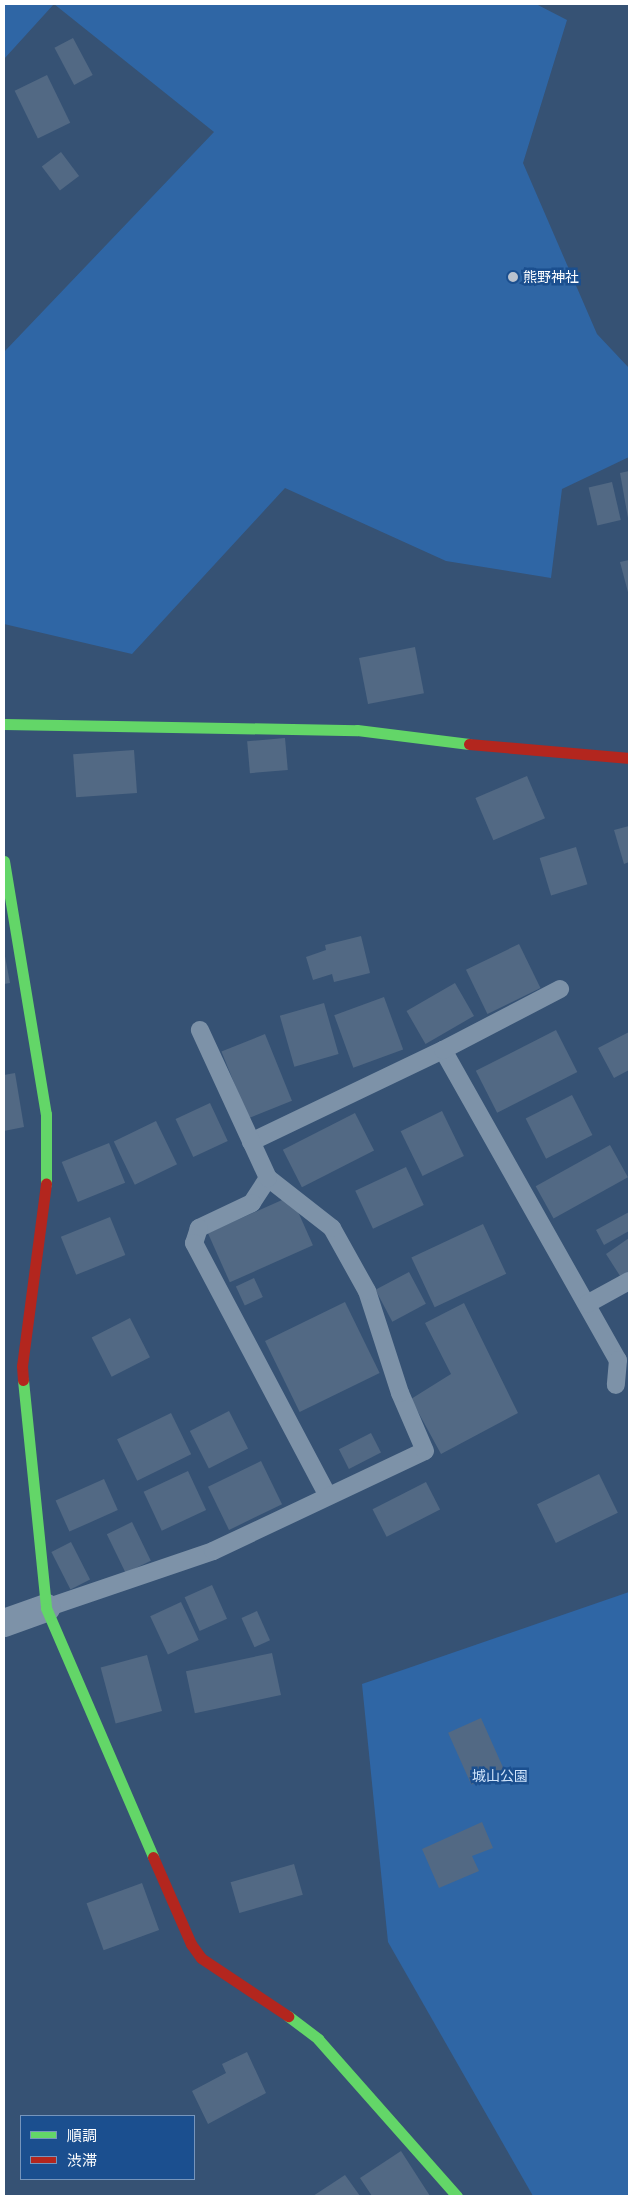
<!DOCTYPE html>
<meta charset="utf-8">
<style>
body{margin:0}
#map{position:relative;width:633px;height:2200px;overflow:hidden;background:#365274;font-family:"Public Sans","Noto Sans JP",sans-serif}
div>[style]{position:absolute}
.green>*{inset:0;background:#2f66a5}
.building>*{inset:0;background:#526984;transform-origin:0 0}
.lane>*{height:18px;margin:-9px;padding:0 9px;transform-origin:9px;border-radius:9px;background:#7d92a8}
.street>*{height:28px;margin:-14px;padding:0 14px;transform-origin:14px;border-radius:14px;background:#7d92a8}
.fast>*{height:11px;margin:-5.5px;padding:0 5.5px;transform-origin:5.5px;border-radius:5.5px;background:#63d668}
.jam>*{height:11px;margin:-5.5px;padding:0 5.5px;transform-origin:5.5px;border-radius:5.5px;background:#b3261e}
.dots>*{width:14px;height:14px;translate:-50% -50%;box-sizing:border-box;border:2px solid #1b4f8f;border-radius:50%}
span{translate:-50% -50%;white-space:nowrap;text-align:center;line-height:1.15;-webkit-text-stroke:5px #1b4f8f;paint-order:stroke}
.poi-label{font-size:14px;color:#fff}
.left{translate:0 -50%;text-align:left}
.park-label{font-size:14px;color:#cfe3fa}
.frame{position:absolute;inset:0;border:5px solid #fff;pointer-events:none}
.legend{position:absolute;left:20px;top:2115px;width:175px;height:65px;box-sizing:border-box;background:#1b4f8f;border:1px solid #7695bc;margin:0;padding:6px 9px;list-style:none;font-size:15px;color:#fff}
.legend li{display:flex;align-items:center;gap:10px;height:25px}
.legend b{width:25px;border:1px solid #7695bc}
</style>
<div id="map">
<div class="green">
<div style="clip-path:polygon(4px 4px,536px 4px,567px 20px,523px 163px,597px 334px,629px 368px,629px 457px,562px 489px,551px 578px,446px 561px,285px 488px,132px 654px,4px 624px,4px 352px,214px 132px,54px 4px,4px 59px)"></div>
<div style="clip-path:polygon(629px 1592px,629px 2196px,533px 2196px,388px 1942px,362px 1684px)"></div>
</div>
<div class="building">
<div style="left:73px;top:38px;width:42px;height:21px;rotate:62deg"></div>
<div style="left:47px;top:75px;width:53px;height:36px;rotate:64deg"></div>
<div style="left:61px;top:152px;width:30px;height:24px;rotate:53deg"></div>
<div style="clip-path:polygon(515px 272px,518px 278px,511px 281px,509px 275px)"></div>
<div style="clip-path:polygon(629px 471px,629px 518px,628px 518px,620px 473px)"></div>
<div style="left:612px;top:482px;width:39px;height:24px;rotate:77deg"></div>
<div style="clip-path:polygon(629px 560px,629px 596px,620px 562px)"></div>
<div style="left:415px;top:647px;width:47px;height:57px;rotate:79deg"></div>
<div style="left:285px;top:738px;width:32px;height:38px;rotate:85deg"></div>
<div style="left:134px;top:750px;width:43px;height:61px;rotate:86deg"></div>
<div style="left:527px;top:776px;width:46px;height:56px;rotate:67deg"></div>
<div style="clip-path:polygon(629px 826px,629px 862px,624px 864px,614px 830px)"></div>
<div style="left:576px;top:847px;width:39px;height:38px;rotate:73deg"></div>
<div style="clip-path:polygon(361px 936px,370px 973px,334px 982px,332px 974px,313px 980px,306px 957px,326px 950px,325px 945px)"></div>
<div style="left:519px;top:944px;width:49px;height:59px;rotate:64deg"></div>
<div style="clip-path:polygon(4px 951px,10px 983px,4px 984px)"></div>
<div style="left:455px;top:983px;width:38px;height:56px;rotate:60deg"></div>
<div style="left:384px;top:997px;width:56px;height:53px;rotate:70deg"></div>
<div style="left:324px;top:1003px;width:53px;height:46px;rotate:74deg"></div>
<div style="left:556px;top:1030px;width:47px;height:90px;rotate:63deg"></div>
<div style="clip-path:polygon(629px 1032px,629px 1070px,614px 1078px,598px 1048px)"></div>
<div style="left:265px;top:1034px;width:72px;height:47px;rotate:68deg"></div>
<div style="clip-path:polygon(15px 1073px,24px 1127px,4px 1131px,4px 1075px)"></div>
<div style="left:572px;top:1095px;width:45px;height:52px;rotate:63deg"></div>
<div style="left:210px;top:1103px;width:42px;height:38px;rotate:65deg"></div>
<div style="left:442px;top:1111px;width:50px;height:46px;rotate:64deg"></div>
<div style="left:355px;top:1113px;width:42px;height:81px;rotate:63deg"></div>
<div style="left:156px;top:1121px;width:48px;height:47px;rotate:64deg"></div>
<div style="left:109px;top:1143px;width:43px;height:51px;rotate:68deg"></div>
<div style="left:610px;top:1145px;width:37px;height:85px;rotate:61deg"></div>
<div style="left:406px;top:1167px;width:42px;height:56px;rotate:65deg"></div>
<div style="left:291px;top:1196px;width:54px;height:91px;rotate:66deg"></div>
<div style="clip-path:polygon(629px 1212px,629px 1231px,604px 1245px,596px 1230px)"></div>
<div style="left:110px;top:1217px;width:41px;height:53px;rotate:68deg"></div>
<div style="left:483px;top:1224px;width:55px;height:79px;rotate:65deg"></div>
<div style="clip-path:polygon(629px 1238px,629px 1274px,622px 1279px,606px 1254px)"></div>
<div style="left:409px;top:1272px;width:36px;height:38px;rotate:62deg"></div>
<div style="left:254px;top:1278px;width:21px;height:20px;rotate:65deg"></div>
<div style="left:345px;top:1302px;width:79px;height:89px;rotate:64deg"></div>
<div style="clip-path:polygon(464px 1303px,518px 1413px,441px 1454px,411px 1399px,451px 1374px,425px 1323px)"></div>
<div style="left:130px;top:1318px;width:44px;height:43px;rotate:63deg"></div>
<div style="left:229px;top:1411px;width:42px;height:44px;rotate:63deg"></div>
<div style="left:171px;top:1413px;width:46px;height:60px;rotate:64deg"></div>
<div style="left:371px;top:1433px;width:22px;height:36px;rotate:63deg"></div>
<div style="left:261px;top:1461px;width:48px;height:59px;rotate:64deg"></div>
<div style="left:188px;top:1471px;width:43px;height:49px;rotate:65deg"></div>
<div style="left:599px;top:1474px;width:43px;height:69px;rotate:64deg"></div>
<div style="left:104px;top:1479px;width:34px;height:53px;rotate:66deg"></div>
<div style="left:426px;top:1482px;width:31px;height:60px;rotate:63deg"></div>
<div style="left:132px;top:1522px;width:43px;height:28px;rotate:64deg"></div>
<div style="left:71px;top:1542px;width:42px;height:22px;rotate:63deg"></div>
<div style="left:212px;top:1585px;width:37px;height:30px;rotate:66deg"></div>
<div style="left:181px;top:1602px;width:42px;height:34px;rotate:65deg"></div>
<div style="left:257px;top:1611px;width:32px;height:17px;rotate:66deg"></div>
<div style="left:272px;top:1653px;width:43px;height:88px;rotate:78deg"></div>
<div style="left:147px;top:1655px;width:58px;height:48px;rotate:75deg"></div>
<div style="left:481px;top:1718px;width:57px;height:36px;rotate:66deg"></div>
<div style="clip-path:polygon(482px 1822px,493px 1848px,472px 1856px,479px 1871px,439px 1888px,422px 1849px)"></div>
<div style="left:294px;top:1864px;width:32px;height:66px;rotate:74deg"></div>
<div style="left:142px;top:1883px;width:50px;height:59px;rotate:70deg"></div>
<div style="clip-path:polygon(247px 2052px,266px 2093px,208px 2124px,192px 2091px,226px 2073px,222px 2064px)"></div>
<div style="clip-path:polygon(401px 2151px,430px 2196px,372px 2196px,360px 2178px)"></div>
<div style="clip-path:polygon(345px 2175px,360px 2196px,313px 2196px)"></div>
</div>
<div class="lane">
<div style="left:443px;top:1050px;width:356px;rotate:60.6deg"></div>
<div style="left:618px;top:1360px;width:25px;rotate:95deg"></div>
<div style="left:251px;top:1142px;width:213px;rotate:-25.6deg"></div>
<div style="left:443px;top:1050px;width:132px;rotate:-27.5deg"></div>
<div style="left:268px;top:1178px;width:30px;rotate:123deg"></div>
<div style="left:252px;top:1203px;width:59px;rotate:154.7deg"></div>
<div style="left:199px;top:1228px;width:16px;rotate:108deg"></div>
<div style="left:194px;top:1243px;width:286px;rotate:62.1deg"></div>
<div style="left:587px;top:1304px;width:48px;rotate:-28.7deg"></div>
<div style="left:46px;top:1608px;width:176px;rotate:-18.8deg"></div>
<div style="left:213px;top:1551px;width:234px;rotate:-25.3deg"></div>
<div style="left:425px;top:1451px;width:63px;rotate:-113.3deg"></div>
<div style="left:400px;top:1393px;width:107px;rotate:-107.9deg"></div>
<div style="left:367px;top:1291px;width:72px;rotate:-119.1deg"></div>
<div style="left:332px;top:1228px;width:81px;rotate:-142deg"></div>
<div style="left:268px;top:1178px;width:163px;rotate:-114.7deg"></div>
</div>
<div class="street">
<div style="left:4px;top:1623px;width:45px;rotate:-19.7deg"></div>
</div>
<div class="fast">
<div style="left:4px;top:724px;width:353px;rotate:1deg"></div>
<div style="left:357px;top:730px;width:113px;rotate:7.1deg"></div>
<div style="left:4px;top:861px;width:256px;rotate:80.6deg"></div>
<div style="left:46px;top:1114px;width:70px;rotate:90deg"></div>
<div style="left:23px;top:1380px;width:229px;rotate:84.2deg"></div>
<div style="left:46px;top:1608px;width:271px;rotate:66.7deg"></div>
<div style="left:288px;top:2016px;width:38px;rotate:37deg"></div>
<div style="left:318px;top:2039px;width:210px;rotate:48.5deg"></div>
</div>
<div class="jam">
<div style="left:469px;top:744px;width:161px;rotate:5deg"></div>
<div style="left:23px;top:1380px;width:14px;rotate:-94deg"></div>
<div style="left:22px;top:1366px;width:184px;rotate:-82.5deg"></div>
<div style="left:153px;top:1857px;width:95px;rotate:66.4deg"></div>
<div style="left:191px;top:1944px;width:17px;rotate:54deg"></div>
<div style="left:201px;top:1958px;width:105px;rotate:33.7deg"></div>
</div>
<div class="dots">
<div style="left:513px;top:277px;background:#b9c2ce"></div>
</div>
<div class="poi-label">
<span class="left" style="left:523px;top:277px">熊野神社</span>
</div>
<div class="park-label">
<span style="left:500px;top:1776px">城山公園</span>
</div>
<div class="frame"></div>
<ul class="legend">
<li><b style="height:6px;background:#63d668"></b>順調</li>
<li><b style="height:6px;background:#b3261e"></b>渋滞</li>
</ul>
</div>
